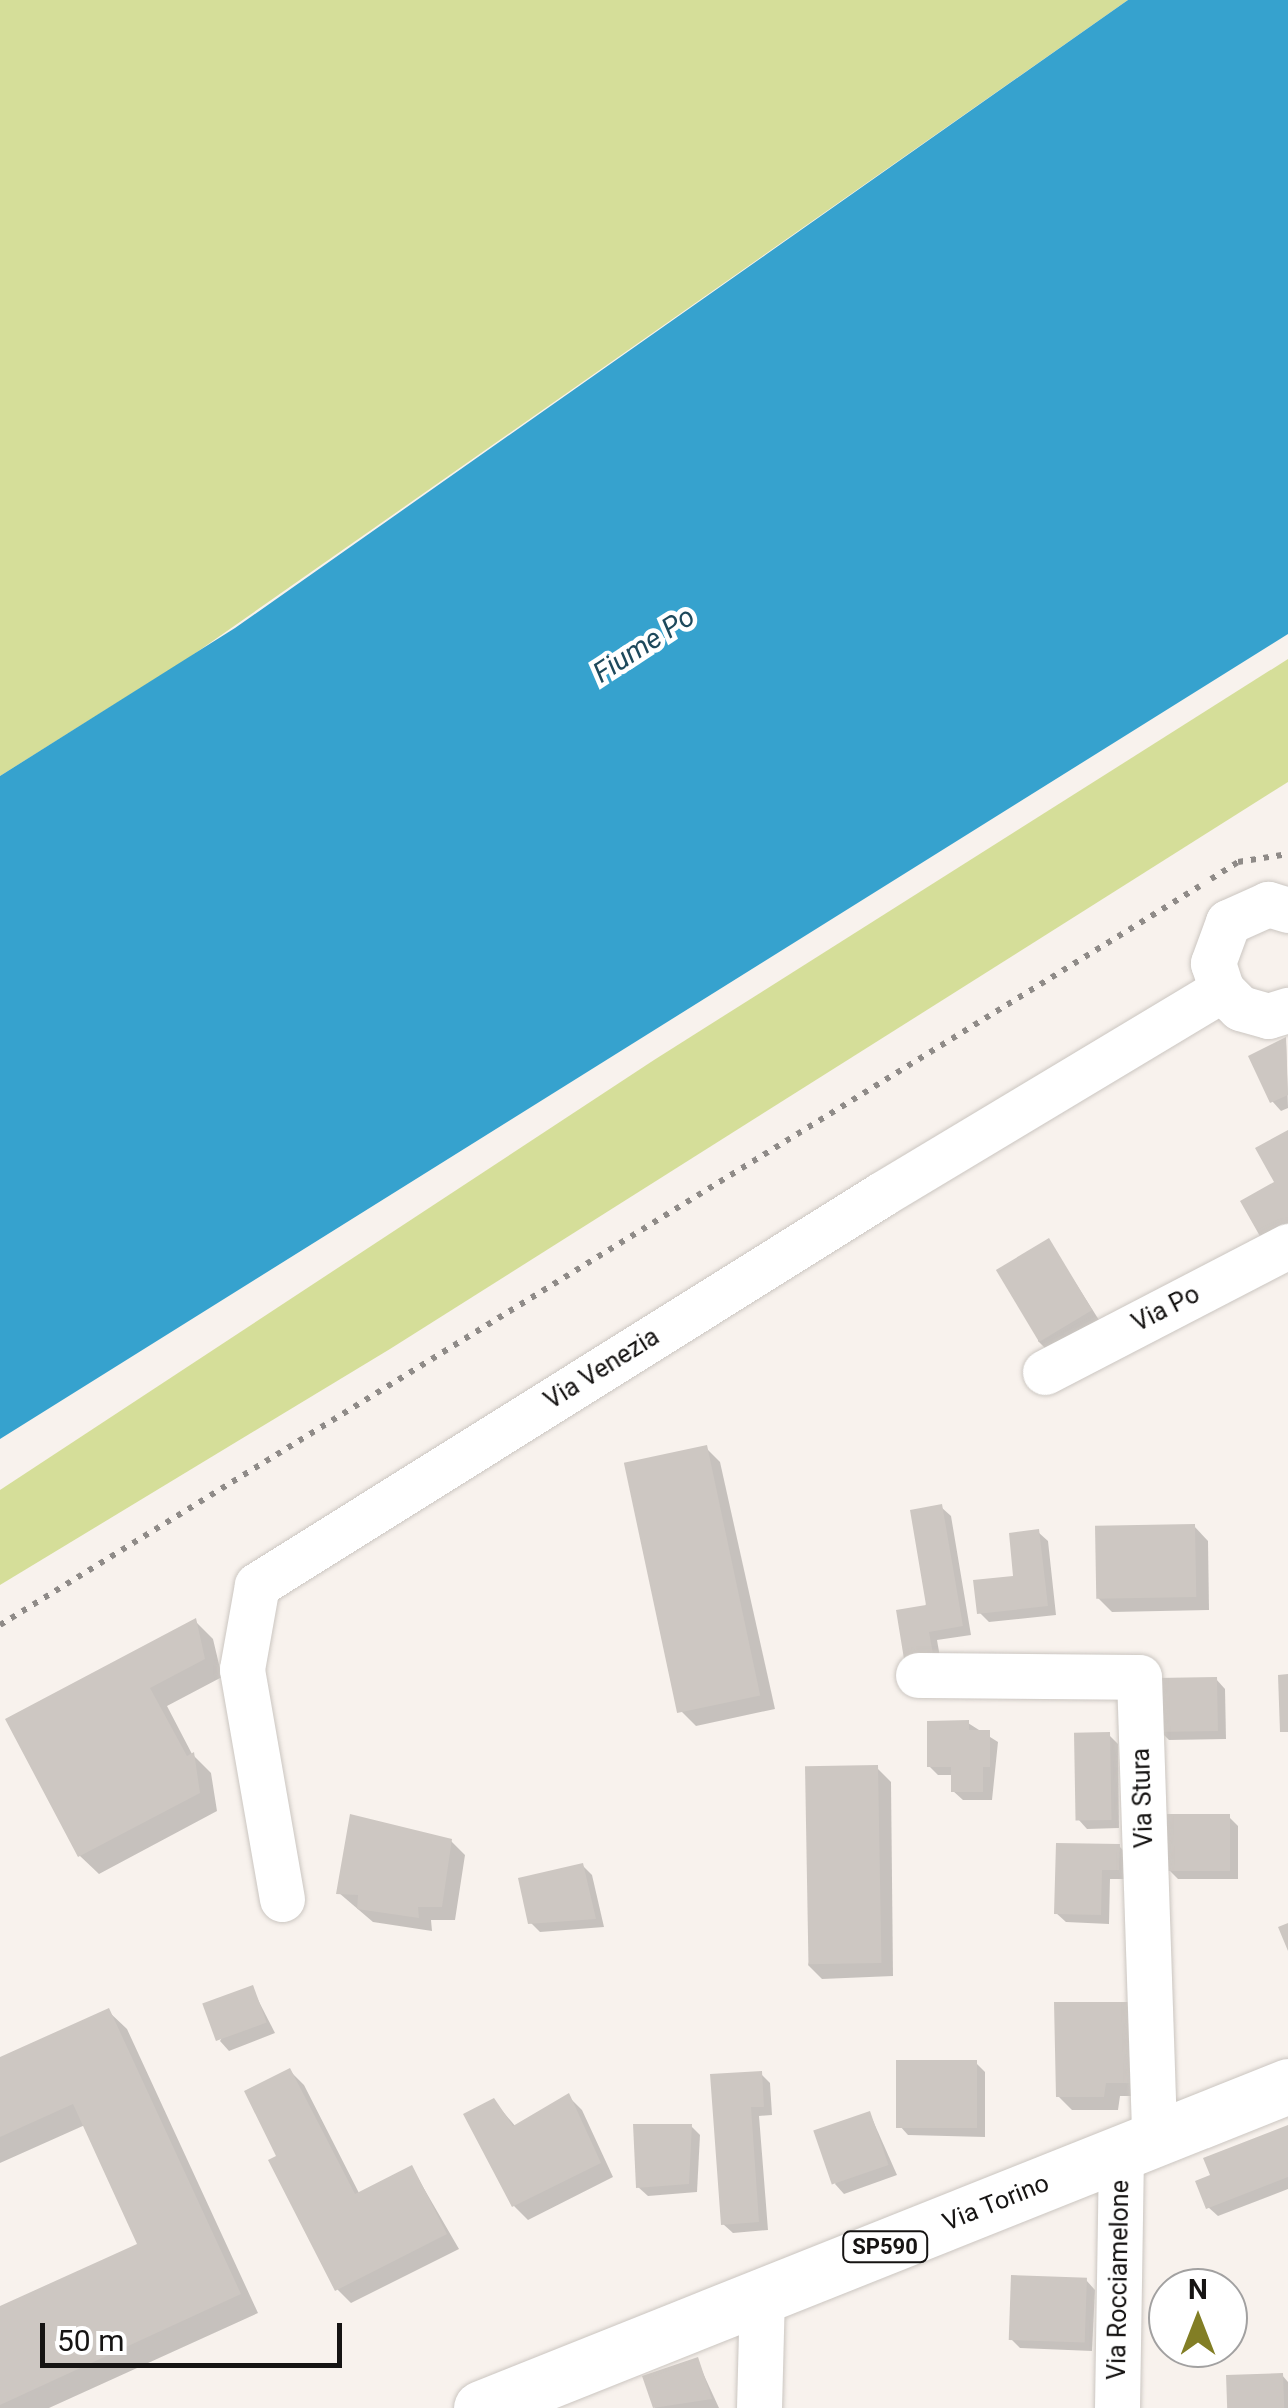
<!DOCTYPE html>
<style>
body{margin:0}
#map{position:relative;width:1288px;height:2408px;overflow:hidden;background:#f8f2ed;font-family:Roboto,sans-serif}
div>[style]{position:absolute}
.green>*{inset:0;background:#d5de99}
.water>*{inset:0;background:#36a2ce}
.shadow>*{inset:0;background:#0003}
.building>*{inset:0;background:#cdc7c2;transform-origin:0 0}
.path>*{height:6px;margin-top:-3px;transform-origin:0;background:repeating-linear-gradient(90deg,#8f8b88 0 5px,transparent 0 13px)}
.roads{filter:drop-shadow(0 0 2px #cbc6c1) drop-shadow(0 0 2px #cbc6c1)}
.minor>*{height:45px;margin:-22.5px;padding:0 22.5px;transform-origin:22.5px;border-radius:22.5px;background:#fff}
.major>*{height:55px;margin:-27.5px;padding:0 27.5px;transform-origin:27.5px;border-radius:27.5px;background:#fff}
span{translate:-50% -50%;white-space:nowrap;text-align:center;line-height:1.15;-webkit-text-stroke:9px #fff;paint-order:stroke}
.shield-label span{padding:2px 8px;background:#fff;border:2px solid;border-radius:8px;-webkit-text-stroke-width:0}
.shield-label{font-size:22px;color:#161413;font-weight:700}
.street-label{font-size:25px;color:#161413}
.water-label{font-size:28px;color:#1d495c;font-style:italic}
.north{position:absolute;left:1148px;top:2268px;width:100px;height:100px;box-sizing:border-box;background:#fff;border:2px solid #a2a1a1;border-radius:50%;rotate:0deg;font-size:28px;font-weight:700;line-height:40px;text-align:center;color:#161413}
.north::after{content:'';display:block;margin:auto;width:35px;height:45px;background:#827e25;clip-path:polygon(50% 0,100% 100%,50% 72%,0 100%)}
.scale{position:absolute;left:40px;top:2323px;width:302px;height:45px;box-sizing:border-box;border:5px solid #161413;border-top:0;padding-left:12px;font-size:30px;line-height:35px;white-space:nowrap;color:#161413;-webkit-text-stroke:8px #fff;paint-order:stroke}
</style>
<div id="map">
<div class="green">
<div style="clip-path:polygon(0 0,1128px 0,187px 659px,0 776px)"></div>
<div style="clip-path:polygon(1288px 659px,1288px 782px,390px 1349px,0 1585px,0 1490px,654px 1060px)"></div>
</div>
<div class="water">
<div style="clip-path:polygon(1128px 0,1288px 0,1288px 634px,0 1439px,0 776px,235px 628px)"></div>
</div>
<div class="shadow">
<div style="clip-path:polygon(1286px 1040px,1288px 1108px,1281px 1111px,1272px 1101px)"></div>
<div style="clip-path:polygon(1049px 1241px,1099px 1320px,1047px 1350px,1038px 1341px)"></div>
<div style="clip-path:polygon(706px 1448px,720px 1462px,775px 1709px,696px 1726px,682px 1712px)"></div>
<div style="clip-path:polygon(941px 1507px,951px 1516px,971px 1635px,937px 1640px,941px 1663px,916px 1667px)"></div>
<div style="clip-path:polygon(1194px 1526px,1208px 1541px,1209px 1610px,1112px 1612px,1098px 1598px)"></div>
<div style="clip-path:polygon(1038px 1532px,1048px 1541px,1056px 1615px,989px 1622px,979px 1612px,1016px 1578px)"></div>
<div style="clip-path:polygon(195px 1621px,213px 1639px,222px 1677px,167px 1706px,192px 1754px,211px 1773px,217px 1811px,99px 1874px,80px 1856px,8px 1720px)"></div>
<div style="clip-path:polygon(1216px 1679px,1225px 1689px,1226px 1739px,1169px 1740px,1160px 1731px)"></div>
<div style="clip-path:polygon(968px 1723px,998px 1742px,992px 1800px,963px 1800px,953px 1791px,953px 1775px,938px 1775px,929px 1766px)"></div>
<div style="clip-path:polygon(1109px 1735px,1118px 1744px,1119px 1828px,1087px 1829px,1078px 1819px)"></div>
<div style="clip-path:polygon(877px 1768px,891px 1782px,893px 1976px,822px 1979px,808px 1965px)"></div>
<div style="clip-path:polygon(1229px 1817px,1238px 1826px,1238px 1879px,1178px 1879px,1169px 1870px)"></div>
<div style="clip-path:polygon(451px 1841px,465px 1855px,455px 1920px,431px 1920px,432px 1931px,373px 1922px,339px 1893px)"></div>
<div style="clip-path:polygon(1119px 1846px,1129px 1856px,1128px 1879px,1110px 1879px,1109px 1924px,1066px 1922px,1056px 1913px)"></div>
<div style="clip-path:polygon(583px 1866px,592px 1875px,604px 1927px,540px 1932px,530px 1922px)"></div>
<div style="clip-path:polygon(252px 1988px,275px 2033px,229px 2051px,220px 2041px)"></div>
<div style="clip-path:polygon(108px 2011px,127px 2029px,258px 2313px,49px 2408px,0 2408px,0 2309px,140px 2245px,85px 2125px,0 2163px,0 2060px)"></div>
<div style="clip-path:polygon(1162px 2019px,1154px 2096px,1120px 2096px,1118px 2110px,1072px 2110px,1058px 2096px)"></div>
<div style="clip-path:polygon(976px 2063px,985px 2072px,985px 2137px,908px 2135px,899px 2125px)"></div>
<div style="clip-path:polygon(290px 2071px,304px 2085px,360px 2195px,412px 2168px,459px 2249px,351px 2303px,337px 2289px)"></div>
<div style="clip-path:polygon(761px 2074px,770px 2083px,772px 2115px,759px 2116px,768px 2230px,733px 2233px,723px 2224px,713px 2077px)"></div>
<div style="clip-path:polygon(568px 2096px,582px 2110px,613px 2177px,528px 2220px,514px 2206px,494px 2101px,516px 2127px)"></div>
<div style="clip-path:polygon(870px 2114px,897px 2175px,844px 2194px,835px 2184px)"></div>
<div style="clip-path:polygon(691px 2126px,700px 2135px,697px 2192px,648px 2196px,638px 2187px)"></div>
<div style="clip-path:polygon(1288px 2128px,1288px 2189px,1218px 2216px,1208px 2207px)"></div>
<div style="clip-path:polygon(1086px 2280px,1095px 2290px,1092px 2351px,1020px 2348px,1011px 2339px)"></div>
<div style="clip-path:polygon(697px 2360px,719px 2408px,655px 2408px,645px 2377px)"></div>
<div style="clip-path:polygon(1282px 2375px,1288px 2382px,1288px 2408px,1230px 2408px)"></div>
</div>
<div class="building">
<div style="clip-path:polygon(1286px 1037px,1288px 1095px,1270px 1103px,1248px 1056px)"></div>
<div style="clip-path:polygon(1288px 1130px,1288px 1223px,1261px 1238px,1240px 1201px,1274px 1182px,1255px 1148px)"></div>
<div style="left:1049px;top:1238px;width:84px;height:62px;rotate:59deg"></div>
<div style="left:707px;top:1445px;width:256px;height:85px;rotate:78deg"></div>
<div style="clip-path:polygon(942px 1504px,963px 1626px,929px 1632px,933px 1654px,904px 1659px,896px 1610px,926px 1605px,910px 1510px)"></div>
<div style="left:1195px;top:1524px;width:73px;height:100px;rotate:89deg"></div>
<div style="clip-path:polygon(1039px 1529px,1048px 1606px,977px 1614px,973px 1580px,1013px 1576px,1009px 1533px)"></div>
<div style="clip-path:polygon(196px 1618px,205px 1659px,150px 1688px,187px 1756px,194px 1752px,200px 1793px,78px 1857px,5px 1719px)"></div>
<div style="clip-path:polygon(1288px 1674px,1288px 1732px,1280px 1732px,1278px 1675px)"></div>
<div style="left:1217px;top:1677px;width:54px;height:61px;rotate:89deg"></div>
<div style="clip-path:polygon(969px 1720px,969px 1730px,990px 1730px,990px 1767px,983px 1767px,983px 1792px,951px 1792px,951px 1767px,927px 1767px,927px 1721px)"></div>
<div style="left:1110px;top:1732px;width:88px;height:36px;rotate:89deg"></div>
<div style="left:878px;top:1765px;width:198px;height:73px;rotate:89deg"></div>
<div style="clip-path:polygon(350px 1814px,452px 1839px,442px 1907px,418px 1907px,419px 1918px,357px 1909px,358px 1895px,336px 1894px)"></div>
<div style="left:1167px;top:1814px;width:63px;height:57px"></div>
<div style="clip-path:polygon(1056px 1843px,1120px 1844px,1119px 1870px,1102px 1870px,1101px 1915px,1054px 1914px)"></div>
<div style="clip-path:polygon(583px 1863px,596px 1919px,528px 1924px,518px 1878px)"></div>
<div style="clip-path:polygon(1288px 1923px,1288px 1951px,1278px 1927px)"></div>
<div style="left:253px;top:1985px;width:40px;height:54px;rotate:70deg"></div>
<div style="clip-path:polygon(1054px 2002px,1149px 2002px,1140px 2083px,1106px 2083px,1104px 2097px,1056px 2097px)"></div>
<div style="clip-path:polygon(109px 2008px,241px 2294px,0 2405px,0 2306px,137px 2244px,73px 2104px,0 2137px,0 2057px)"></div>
<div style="left:977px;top:2060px;width:68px;height:81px;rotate:90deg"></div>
<div style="clip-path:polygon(290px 2068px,355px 2194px,412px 2165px,447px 2234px,335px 2291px,268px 2160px,276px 2156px,244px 2091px)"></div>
<div style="clip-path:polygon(762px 2071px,764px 2107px,751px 2107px,759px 2222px,721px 2225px,710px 2074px)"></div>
<div style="clip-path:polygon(569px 2093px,601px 2163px,512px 2207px,463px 2114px,494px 2098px,513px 2126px)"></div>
<div style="left:870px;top:2111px;width:57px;height:60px;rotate:71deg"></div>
<div style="clip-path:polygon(633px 2124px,692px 2124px,689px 2184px,636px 2188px)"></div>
<div style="clip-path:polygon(1288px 2125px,1288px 2177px,1206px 2209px,1195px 2181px,1210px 2175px,1203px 2158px)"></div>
<div style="left:1011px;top:2275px;width:76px;height:65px;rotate:2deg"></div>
<div style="clip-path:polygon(698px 2357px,712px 2399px,653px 2408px,642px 2376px)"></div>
<div style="left:1283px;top:2373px;width:35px;height:57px;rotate:88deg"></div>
</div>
<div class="path">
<div style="left:1211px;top:879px;width:32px;rotate:-32deg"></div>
<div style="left:1238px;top:862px;width:51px;rotate:-9.1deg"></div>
<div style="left:0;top:1625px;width:1409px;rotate:-31.63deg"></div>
</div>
<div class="roads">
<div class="minor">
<div style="left:1288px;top:910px;width:21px;rotate:-163deg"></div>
<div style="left:1268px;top:904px;width:44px;rotate:155.8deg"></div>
<div style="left:1228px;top:922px;width:44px;rotate:110.1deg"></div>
<div style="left:1213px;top:963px;width:28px;rotate:72deg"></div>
<div style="left:1222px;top:990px;width:25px;rotate:45deg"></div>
<div style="left:1240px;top:1008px;width:29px;rotate:16deg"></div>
<div style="left:1268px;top:1016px;width:21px;rotate:-17deg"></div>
<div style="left:1045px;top:1372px;width:274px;rotate:-27.4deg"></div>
<div style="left:918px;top:1675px;width:221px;rotate:0.5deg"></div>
<div style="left:1139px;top:1677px;width:463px;rotate:88.1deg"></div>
<div style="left:282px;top:1899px;width:233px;rotate:-99.9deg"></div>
<div style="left:242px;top:1669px;width:85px;rotate:-79.9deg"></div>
<div style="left:257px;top:1585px;width:737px;rotate:-32.03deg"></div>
<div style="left:882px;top:1194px;width:397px;rotate:-31deg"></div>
<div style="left:759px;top:2408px;width:112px;rotate:-88.5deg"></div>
<div style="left:1117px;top:2408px;width:255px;rotate:-89.1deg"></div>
</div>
<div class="major">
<div style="left:481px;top:2408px;width:869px;rotate:-21.75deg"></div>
</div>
</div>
<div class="shield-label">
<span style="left:885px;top:2247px">SP590</span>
</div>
<div class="street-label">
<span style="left:1166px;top:1309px;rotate:-27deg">Via Po</span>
<span style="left:602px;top:1369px;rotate:-32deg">Via Venezia</span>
<span style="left:1143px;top:1798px;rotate:-92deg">Via Stura</span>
<span style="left:996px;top:2203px;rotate:-22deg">Via Torino</span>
<span style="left:1119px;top:2280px;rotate:-89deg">Via Rocciamelone</span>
</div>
<div class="water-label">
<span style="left:644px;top:645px;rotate:-33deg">Fiume Po</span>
</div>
<div class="north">N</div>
<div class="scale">50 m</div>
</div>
